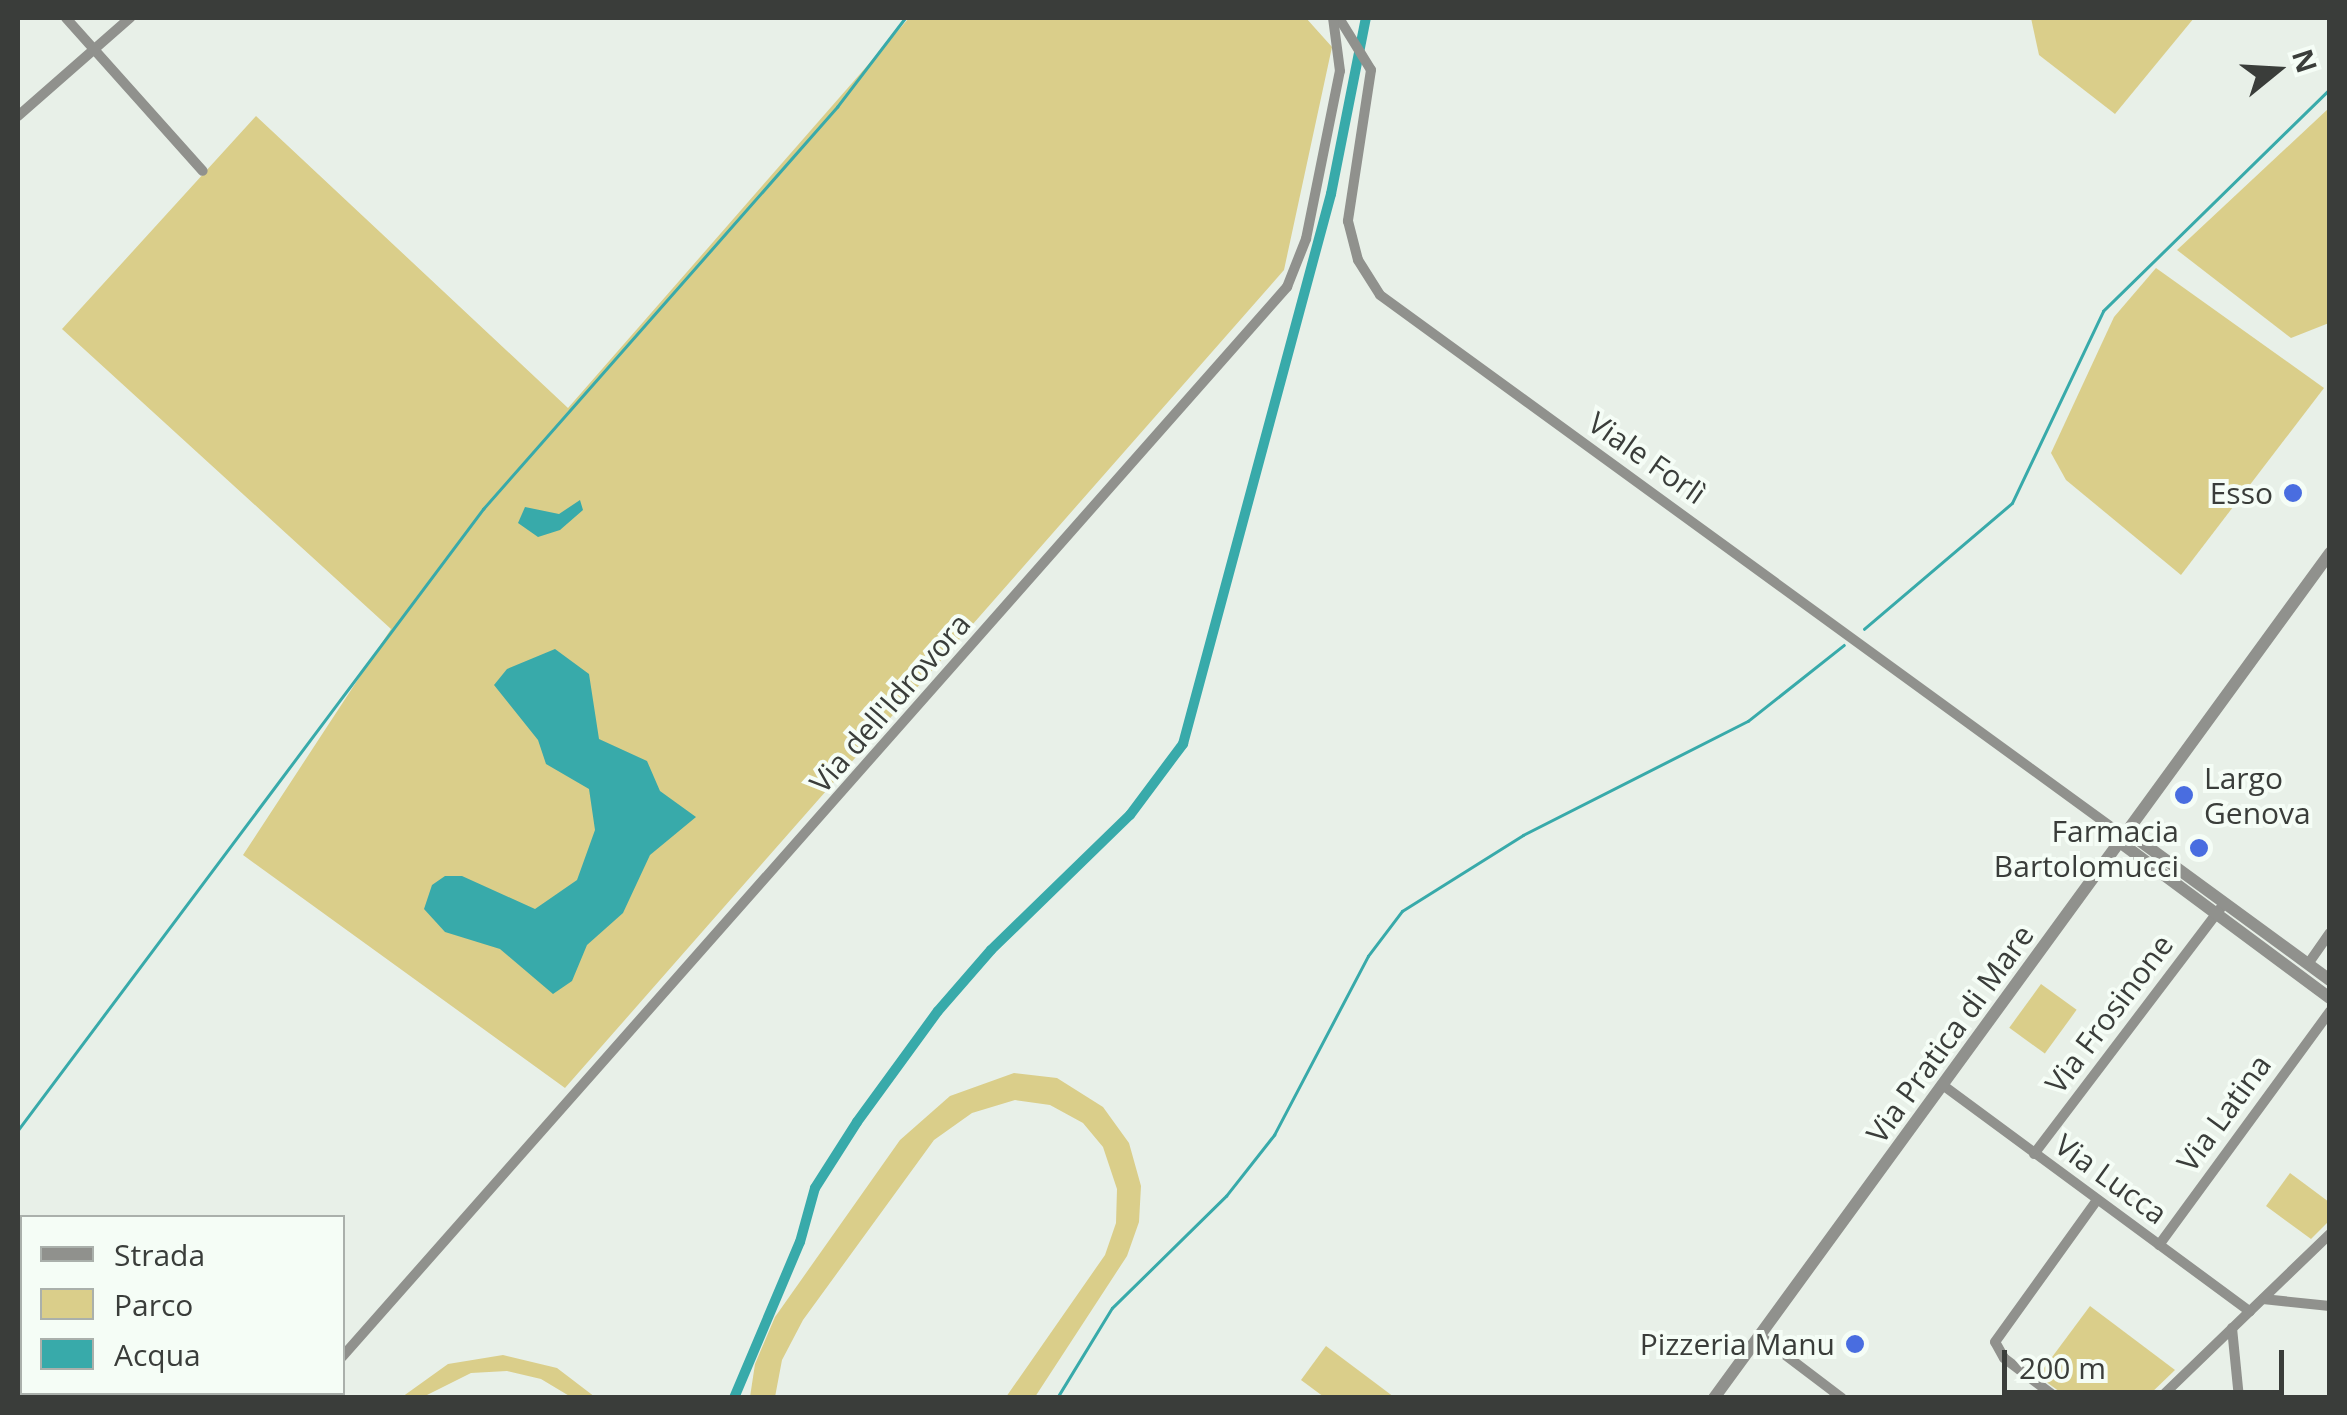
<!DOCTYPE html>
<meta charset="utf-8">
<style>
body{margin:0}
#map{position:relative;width:2347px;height:1415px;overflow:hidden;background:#e8f0e8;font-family:"Open Sans",sans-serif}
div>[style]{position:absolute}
.green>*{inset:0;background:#dace8a;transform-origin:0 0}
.water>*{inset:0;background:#38aaaa}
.stream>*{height:2.5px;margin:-1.25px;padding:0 1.25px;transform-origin:1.25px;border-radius:1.25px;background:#38aaaa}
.canal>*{height:10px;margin:-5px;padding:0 5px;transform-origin:5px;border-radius:5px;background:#38aaaa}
.minor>*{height:10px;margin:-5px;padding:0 5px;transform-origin:5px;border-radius:5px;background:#90918d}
.tertiary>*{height:12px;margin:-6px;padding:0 6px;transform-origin:6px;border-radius:6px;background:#90918d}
.dots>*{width:28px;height:28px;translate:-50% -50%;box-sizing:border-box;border:5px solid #f5fdf6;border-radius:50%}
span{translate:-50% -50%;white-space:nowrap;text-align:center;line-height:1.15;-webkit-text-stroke:8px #f5fdf6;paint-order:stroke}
.street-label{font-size:30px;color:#3a3d3a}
.poi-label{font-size:30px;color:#3a3d3a}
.right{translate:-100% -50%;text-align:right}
.left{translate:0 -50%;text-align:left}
.frame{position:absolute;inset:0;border:20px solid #3a3d3a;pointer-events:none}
.legend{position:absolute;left:20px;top:1215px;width:325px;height:180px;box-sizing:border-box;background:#f5fdf6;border:2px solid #aab0ab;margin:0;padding:12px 18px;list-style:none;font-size:30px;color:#3a3d3a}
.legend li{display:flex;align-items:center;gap:20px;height:50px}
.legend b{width:50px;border:2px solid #aab0ab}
.north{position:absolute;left:2227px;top:20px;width:100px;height:100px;-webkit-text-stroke:8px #f5fdf6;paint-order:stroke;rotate:72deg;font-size:28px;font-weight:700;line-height:40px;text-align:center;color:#3a3d3a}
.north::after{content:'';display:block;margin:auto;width:35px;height:45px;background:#3a3d3a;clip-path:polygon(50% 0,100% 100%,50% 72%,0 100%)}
.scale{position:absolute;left:2002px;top:1350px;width:282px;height:45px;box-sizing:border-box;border:5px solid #3a3d3a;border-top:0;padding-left:12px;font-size:30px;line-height:35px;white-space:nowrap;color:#3a3d3a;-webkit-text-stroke:8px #f5fdf6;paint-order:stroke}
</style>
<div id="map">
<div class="green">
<div style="clip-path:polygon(909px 18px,1306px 18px,1332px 47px,1284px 270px,565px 1088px,243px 855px,391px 629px,62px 329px,256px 116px,568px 408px)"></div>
<div style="clip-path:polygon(2031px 18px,2194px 18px,2115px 114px,2039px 55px)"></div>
<div style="clip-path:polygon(2329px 108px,2329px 323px,2291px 338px,2177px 250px)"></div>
<div style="clip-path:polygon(2156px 268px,2324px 388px,2181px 575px,2066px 480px,2051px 453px,2114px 317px)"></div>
<div style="left:2041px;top:984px;width:44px;height:54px;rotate:36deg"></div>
<div style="clip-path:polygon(1014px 1073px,1057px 1078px,1103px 1107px,1129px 1143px,1141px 1186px,1139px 1222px,1127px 1256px,1035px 1397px,1006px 1397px,1105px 1255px,1116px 1223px,1117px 1189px,1103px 1147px,1083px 1123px,1050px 1105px,1015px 1100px,972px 1113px,934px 1140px,803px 1320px,782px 1360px,775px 1397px,750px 1397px,755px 1364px,775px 1317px,900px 1140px,950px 1096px)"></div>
<div style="clip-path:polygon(2290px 1173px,2329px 1202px,2329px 1221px,2311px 1239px,2266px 1206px)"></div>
<div style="clip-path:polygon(2090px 1306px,2175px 1370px,2147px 1397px,2067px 1397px,2038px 1376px)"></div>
<div style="clip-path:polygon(1326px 1346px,1394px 1397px,1324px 1397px,1301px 1380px)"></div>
<div style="clip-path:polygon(503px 1355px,557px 1368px,595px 1397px,571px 1397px,541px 1379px,507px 1371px,471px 1373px,423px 1397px,402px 1397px,448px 1364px)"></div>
</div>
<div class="water">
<div style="clip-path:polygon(580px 500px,583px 510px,560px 530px,538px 537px,518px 523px,525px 507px,559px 514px)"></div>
<div style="clip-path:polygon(555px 649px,589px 674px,599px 739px,647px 761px,660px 791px,696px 817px,650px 855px,623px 913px,587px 945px,572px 981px,553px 994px,500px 949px,445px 932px,424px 909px,432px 885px,445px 876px,462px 876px,535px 909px,577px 880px,595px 830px,589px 789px,546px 764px,538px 740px,494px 685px,507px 669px)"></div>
</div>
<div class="stream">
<div style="left:1864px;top:629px;width:194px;rotate:-40.4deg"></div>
<div style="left:2012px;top:503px;width:212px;rotate:-64.6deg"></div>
<div style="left:2103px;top:311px;width:318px;rotate:-44.4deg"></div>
<div style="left:18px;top:1130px;width:776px;rotate:-53.17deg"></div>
<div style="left:483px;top:509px;width:536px;rotate:-48.63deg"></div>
<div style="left:837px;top:107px;width:112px;rotate:-52.6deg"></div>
<div style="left:1057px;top:1398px;width:105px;rotate:-58.6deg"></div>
<div style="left:1112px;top:1308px;width:160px;rotate:-44.5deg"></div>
<div style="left:1226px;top:1196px;width:78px;rotate:-51.8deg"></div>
<div style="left:1274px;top:1135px;width:202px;rotate:-62.3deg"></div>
<div style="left:1368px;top:956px;width:56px;rotate:-52.9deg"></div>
<div style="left:1402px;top:911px;width:143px;rotate:-32.1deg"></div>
<div style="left:1523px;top:835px;width:252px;rotate:-26.9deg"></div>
<div style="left:1748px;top:721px;width:122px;rotate:-38.4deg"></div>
</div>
<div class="canal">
<div style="left:734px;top:1398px;width:169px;rotate:-67.1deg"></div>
<div style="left:800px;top:1242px;width:56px;rotate:-74.5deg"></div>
<div style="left:815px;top:1188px;width:78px;rotate:-57.5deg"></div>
<div style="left:857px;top:1122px;width:137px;rotate:-53.9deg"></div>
<div style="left:938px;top:1011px;width:81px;rotate:-49deg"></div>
<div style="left:991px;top:950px;width:194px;rotate:-44.2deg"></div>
<div style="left:1130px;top:815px;width:89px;rotate:-53.3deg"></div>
<div style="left:1183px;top:744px;width:570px;rotate:-74.94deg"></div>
<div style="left:1331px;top:194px;width:179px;rotate:-78.8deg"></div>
</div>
<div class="minor">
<div style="left:66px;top:18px;width:205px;rotate:48.2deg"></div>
<div style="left:1339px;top:18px;width:61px;rotate:58.4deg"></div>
<div style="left:1371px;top:70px;width:153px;rotate:98.7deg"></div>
<div style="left:1348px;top:221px;width:40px;rotate:75.6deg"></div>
<div style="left:1358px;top:260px;width:41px;rotate:57.8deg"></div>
<div style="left:1380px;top:295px;width:921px;rotate:36.04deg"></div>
<div style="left:18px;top:116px;width:149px;rotate:-41.2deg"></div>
<div style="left:2308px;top:964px;width:38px;rotate:-55deg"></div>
<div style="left:1944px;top:1086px;width:380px;rotate:36.4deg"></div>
<div style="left:2034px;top:1154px;width:309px;rotate:-52.8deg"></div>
<div style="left:18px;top:1230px;width:6px;rotate:45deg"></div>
<div style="left:2159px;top:1245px;width:290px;rotate:-53.8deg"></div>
<div style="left:2263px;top:1299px;width:67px;rotate:6deg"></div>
<div style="left:18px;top:1327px;width:6px;rotate:45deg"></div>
<div style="left:2232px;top:1328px;width:70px;rotate:84.3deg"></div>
<div style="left:1759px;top:1335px;width:104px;rotate:37.2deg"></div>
<div style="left:342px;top:1357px;width:1428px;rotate:-48.55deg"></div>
<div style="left:1287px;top:287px;width:52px;rotate:-68.4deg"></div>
<div style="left:1306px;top:239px;width:171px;rotate:-78.6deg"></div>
<div style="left:1340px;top:71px;width:53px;rotate:-97.5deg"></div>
<div style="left:100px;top:1392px;width:8px;rotate:45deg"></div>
<div style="left:224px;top:1392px;width:8px;rotate:45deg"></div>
<div style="left:307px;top:1398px;width:7px;rotate:-56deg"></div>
<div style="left:2057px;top:1398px;width:66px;rotate:-143deg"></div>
<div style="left:2004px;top:1358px;width:18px;rotate:-119deg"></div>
<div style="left:1995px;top:1342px;width:175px;rotate:-54.3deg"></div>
<div style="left:2160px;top:1398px;width:236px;rotate:-44deg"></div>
</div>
<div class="tertiary">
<div style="left:2129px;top:833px;width:249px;rotate:36.2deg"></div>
<div style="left:2121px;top:843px;width:260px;rotate:36.6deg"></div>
<div style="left:1714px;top:1398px;width:1046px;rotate:-53.91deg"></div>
</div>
<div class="dots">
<div style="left:2293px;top:493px;background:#496de0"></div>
<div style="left:2184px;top:795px;background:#496de0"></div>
<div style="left:2199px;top:848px;background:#496de0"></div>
<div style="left:1855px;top:1344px;background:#496de0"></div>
</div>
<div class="street-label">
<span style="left:1647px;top:458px;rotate:35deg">Viale Forlì</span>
<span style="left:890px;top:703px;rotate:-49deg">Via dell'Idrovora</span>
<span style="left:2109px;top:1014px;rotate:-53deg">Via Frosinone</span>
<span style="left:1950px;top:1034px;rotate:-54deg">Via Pratica di Mare</span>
<span style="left:2224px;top:1113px;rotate:-54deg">Via Latina</span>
<span style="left:2111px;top:1179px;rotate:36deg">Via Lucca</span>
</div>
<div class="poi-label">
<span class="right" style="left:2273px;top:493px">Esso</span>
<span class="left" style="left:2204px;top:795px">Largo<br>Genova</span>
<span class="right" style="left:2179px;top:848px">Farmacia<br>Bartolomucci</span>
<span class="right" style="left:1835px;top:1344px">Pizzeria Manu</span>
</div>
<div class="frame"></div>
<ul class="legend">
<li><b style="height:12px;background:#90918d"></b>Strada</li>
<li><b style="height:28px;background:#dace8a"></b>Parco</li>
<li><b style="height:28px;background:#38aaaa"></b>Acqua</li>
</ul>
<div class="north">N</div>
<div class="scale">200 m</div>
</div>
